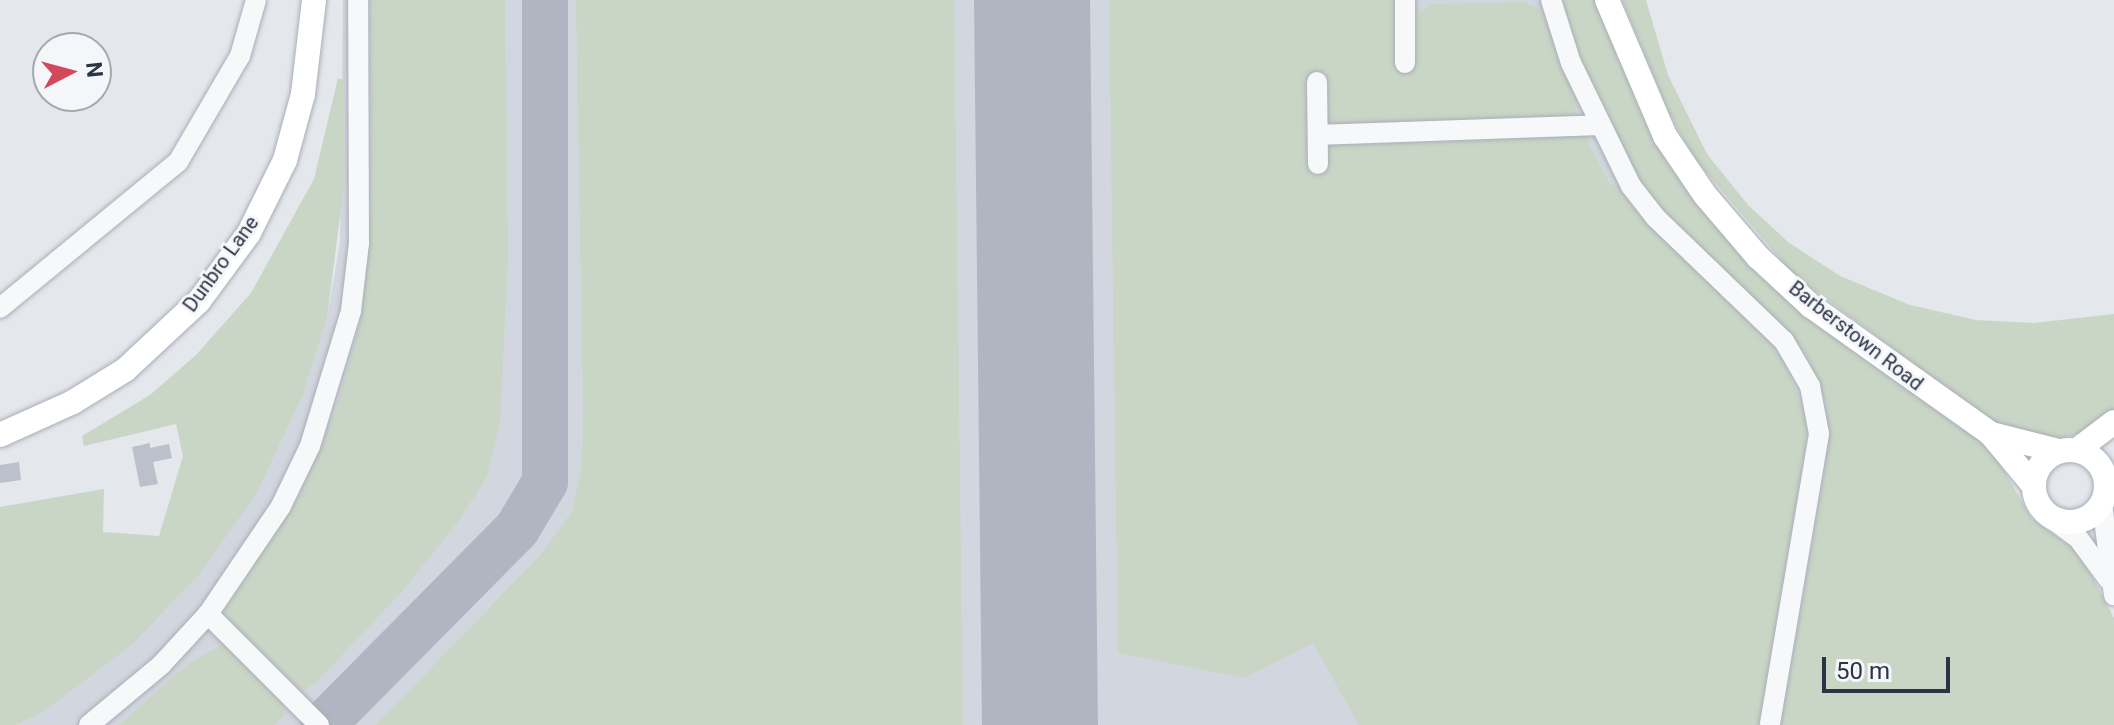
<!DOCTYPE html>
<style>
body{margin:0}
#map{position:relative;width:2114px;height:725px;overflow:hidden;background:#e4e7ec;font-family:Roboto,sans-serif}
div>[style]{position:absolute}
.built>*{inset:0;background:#d2d6de}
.green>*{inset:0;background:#c9d6c5}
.taxiway>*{height:46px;margin:-23px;padding:0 23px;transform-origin:23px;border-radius:23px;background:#b0b6c1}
.runway>*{height:116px;margin:-58px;padding:0 58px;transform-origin:58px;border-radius:58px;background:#b0b6c1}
.building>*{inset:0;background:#bbc0ca}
.roads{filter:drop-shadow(0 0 2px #a9aeb7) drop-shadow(0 0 2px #a9aeb7)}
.minor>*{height:20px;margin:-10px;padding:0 10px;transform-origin:10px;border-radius:10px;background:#f7f8fa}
.major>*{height:24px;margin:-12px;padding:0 12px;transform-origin:12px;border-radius:12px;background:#fff}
.major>.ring{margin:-12px;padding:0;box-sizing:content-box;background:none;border:24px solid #fff;border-radius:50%}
span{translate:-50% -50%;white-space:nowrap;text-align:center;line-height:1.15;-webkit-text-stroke:6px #f4f6f9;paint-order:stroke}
.street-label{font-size:20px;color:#2b3445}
.north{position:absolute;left:32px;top:32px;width:80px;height:80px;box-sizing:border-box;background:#f4f6f9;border:2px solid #a4a8b1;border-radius:50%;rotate:84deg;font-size:22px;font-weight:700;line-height:32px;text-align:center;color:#2b3445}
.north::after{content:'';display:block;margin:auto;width:28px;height:36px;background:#d1495b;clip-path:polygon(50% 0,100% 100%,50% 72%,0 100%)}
.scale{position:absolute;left:1822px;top:657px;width:128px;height:36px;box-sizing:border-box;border:4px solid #2b3445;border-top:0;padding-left:10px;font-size:24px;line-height:28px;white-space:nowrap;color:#2b3445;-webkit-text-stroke:6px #f4f6f9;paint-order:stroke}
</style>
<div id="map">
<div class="built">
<div style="clip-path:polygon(343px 0,1576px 0,1656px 179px,1842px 365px,1819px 725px,17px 725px,43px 712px,304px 392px,327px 318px,340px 242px)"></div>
</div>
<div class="green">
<div style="clip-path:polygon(370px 0,505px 0,508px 258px,500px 423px,487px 477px,457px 523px,405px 588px,315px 684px,302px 690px,228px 622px,225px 610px,298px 498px,337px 407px,360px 323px,372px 198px)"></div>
<div style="clip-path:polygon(576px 0,954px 0,963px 725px,376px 725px,543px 552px,572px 511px,582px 466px,583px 411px)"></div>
<div style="clip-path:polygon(1109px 0,1400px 0,1412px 20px,1430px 4px,1525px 2px,1543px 11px,1577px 100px,1576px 117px,1327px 144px,1584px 134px,1610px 184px,1620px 185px,1647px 224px,1760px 330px,1785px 362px,1807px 420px,1804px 458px,1759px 725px,1359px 725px,1313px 643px,1244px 678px,1118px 653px)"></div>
<div style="clip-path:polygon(1561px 0,1596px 0,1641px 111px,1679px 177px,1751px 264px,1845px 346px,1975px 437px,1998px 460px,2031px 518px,2080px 553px,2114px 618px,2114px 725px,1781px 725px,1825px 472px,1827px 404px,1804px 350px,1651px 198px,1613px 132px,1579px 57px)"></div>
<div style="clip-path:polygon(1622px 0,1646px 0,1668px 75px,1707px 154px,1748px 205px,1788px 242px,1840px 276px,1910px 305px,1976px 320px,2034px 323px,2114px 314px,2114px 414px,2079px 434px,2047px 441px,1994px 423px,1794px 275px,1694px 158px,1668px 111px)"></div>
<div style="clip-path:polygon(338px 78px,343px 80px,344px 185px,327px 318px,304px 392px,256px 494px,198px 576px,130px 646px,43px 712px,17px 725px,0 725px,0 507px,104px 489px,103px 532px,159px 536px,183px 456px,176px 424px,84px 446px,82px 436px,150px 395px,196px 355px,251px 293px,314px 179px)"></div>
<div style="clip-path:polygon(224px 644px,284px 701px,284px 715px,274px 725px,119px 725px,189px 663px)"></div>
</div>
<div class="taxiway">
<div style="left:323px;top:725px;width:276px;rotate:-45.3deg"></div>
<div style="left:517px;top:529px;width:55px;rotate:-59.2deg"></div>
<div style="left:545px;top:482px;width:482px;rotate:-90deg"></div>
</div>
<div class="runway">
<div style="left:1032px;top:0;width:725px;rotate:89.37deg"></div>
</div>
<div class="building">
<div style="clip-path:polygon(150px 443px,150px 448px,169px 444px,172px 458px,153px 462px,158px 484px,140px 487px,132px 447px)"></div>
<div style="clip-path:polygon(19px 462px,21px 480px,0 483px,0 465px)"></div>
</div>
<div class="roads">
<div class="minor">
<div style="left:1405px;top:0;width:63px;rotate:90deg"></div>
<div style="left:1551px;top:0;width:66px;rotate:72.4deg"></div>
<div style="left:1571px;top:63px;width:137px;rotate:64deg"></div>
<div style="left:1631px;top:186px;width:39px;rotate:52deg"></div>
<div style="left:1655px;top:217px;width:179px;rotate:43.9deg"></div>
<div style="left:1784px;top:341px;width:52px;rotate:60deg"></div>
<div style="left:1810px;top:386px;width:49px;rotate:79.4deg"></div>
<div style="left:1819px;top:434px;width:295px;rotate:99.6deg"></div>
<div style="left:1317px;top:82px;width:82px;rotate:89.3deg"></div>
<div style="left:1318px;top:135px;width:280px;rotate:-2deg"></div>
<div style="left:0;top:308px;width:230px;rotate:-39.4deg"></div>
<div style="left:178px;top:162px;width:123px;rotate:-59.7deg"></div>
<div style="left:240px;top:56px;width:58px;rotate:-74.1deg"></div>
<div style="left:2102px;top:504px;width:92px;rotate:82.5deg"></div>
<div style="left:2049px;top:517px;width:36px;rotate:36deg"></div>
<div style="left:2078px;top:538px;width:52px;rotate:53.6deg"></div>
<div style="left:208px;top:614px;width:157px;rotate:45deg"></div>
<div style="left:89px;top:725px;width:94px;rotate:-39.8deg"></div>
<div style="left:161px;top:665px;width:69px;rotate:-47.3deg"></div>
<div style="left:208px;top:614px;width:130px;rotate:-55.9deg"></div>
<div style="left:281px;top:506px;width:67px;rotate:-64.2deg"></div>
<div style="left:310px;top:446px;width:141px;rotate:-73.1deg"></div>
<div style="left:351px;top:311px;width:68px;rotate:-83.3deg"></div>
<div style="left:359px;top:243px;width:243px;rotate:-90.2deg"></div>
</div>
<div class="major">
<div style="left:1607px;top:0;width:148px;rotate:66.9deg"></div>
<div style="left:1665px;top:136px;width:71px;rotate:55.9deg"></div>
<div style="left:1705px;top:195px;width:82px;rotate:49.5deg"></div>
<div style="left:1758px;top:257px;width:72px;rotate:42.8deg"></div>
<div style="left:1811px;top:306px;width:221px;rotate:35.4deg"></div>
<div style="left:1991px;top:434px;width:69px;rotate:14.2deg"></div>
<div style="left:1991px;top:434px;width:66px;rotate:50.5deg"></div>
<div style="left:0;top:435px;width:80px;rotate:-24.3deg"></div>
<div style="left:73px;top:402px;width:61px;rotate:-31.6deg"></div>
<div style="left:125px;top:370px;width:101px;rotate:-43deg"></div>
<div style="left:199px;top:301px;width:84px;rotate:-53.7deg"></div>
<div style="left:249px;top:233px;width:81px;rotate:-63.7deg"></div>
<div style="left:285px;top:160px;width:68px;rotate:-74.7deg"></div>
<div style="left:303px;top:94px;width:95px;rotate:-83.3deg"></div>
<div class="ring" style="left:2034px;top:450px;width:48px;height:48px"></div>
<div style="left:2077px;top:450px;width:46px;rotate:-37.1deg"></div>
</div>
</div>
<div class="street-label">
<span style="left:221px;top:264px;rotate:-54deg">Dunbro Lane</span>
<span style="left:1856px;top:336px;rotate:38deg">Barberstown Road</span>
</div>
<div class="north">N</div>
<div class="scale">50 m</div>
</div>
